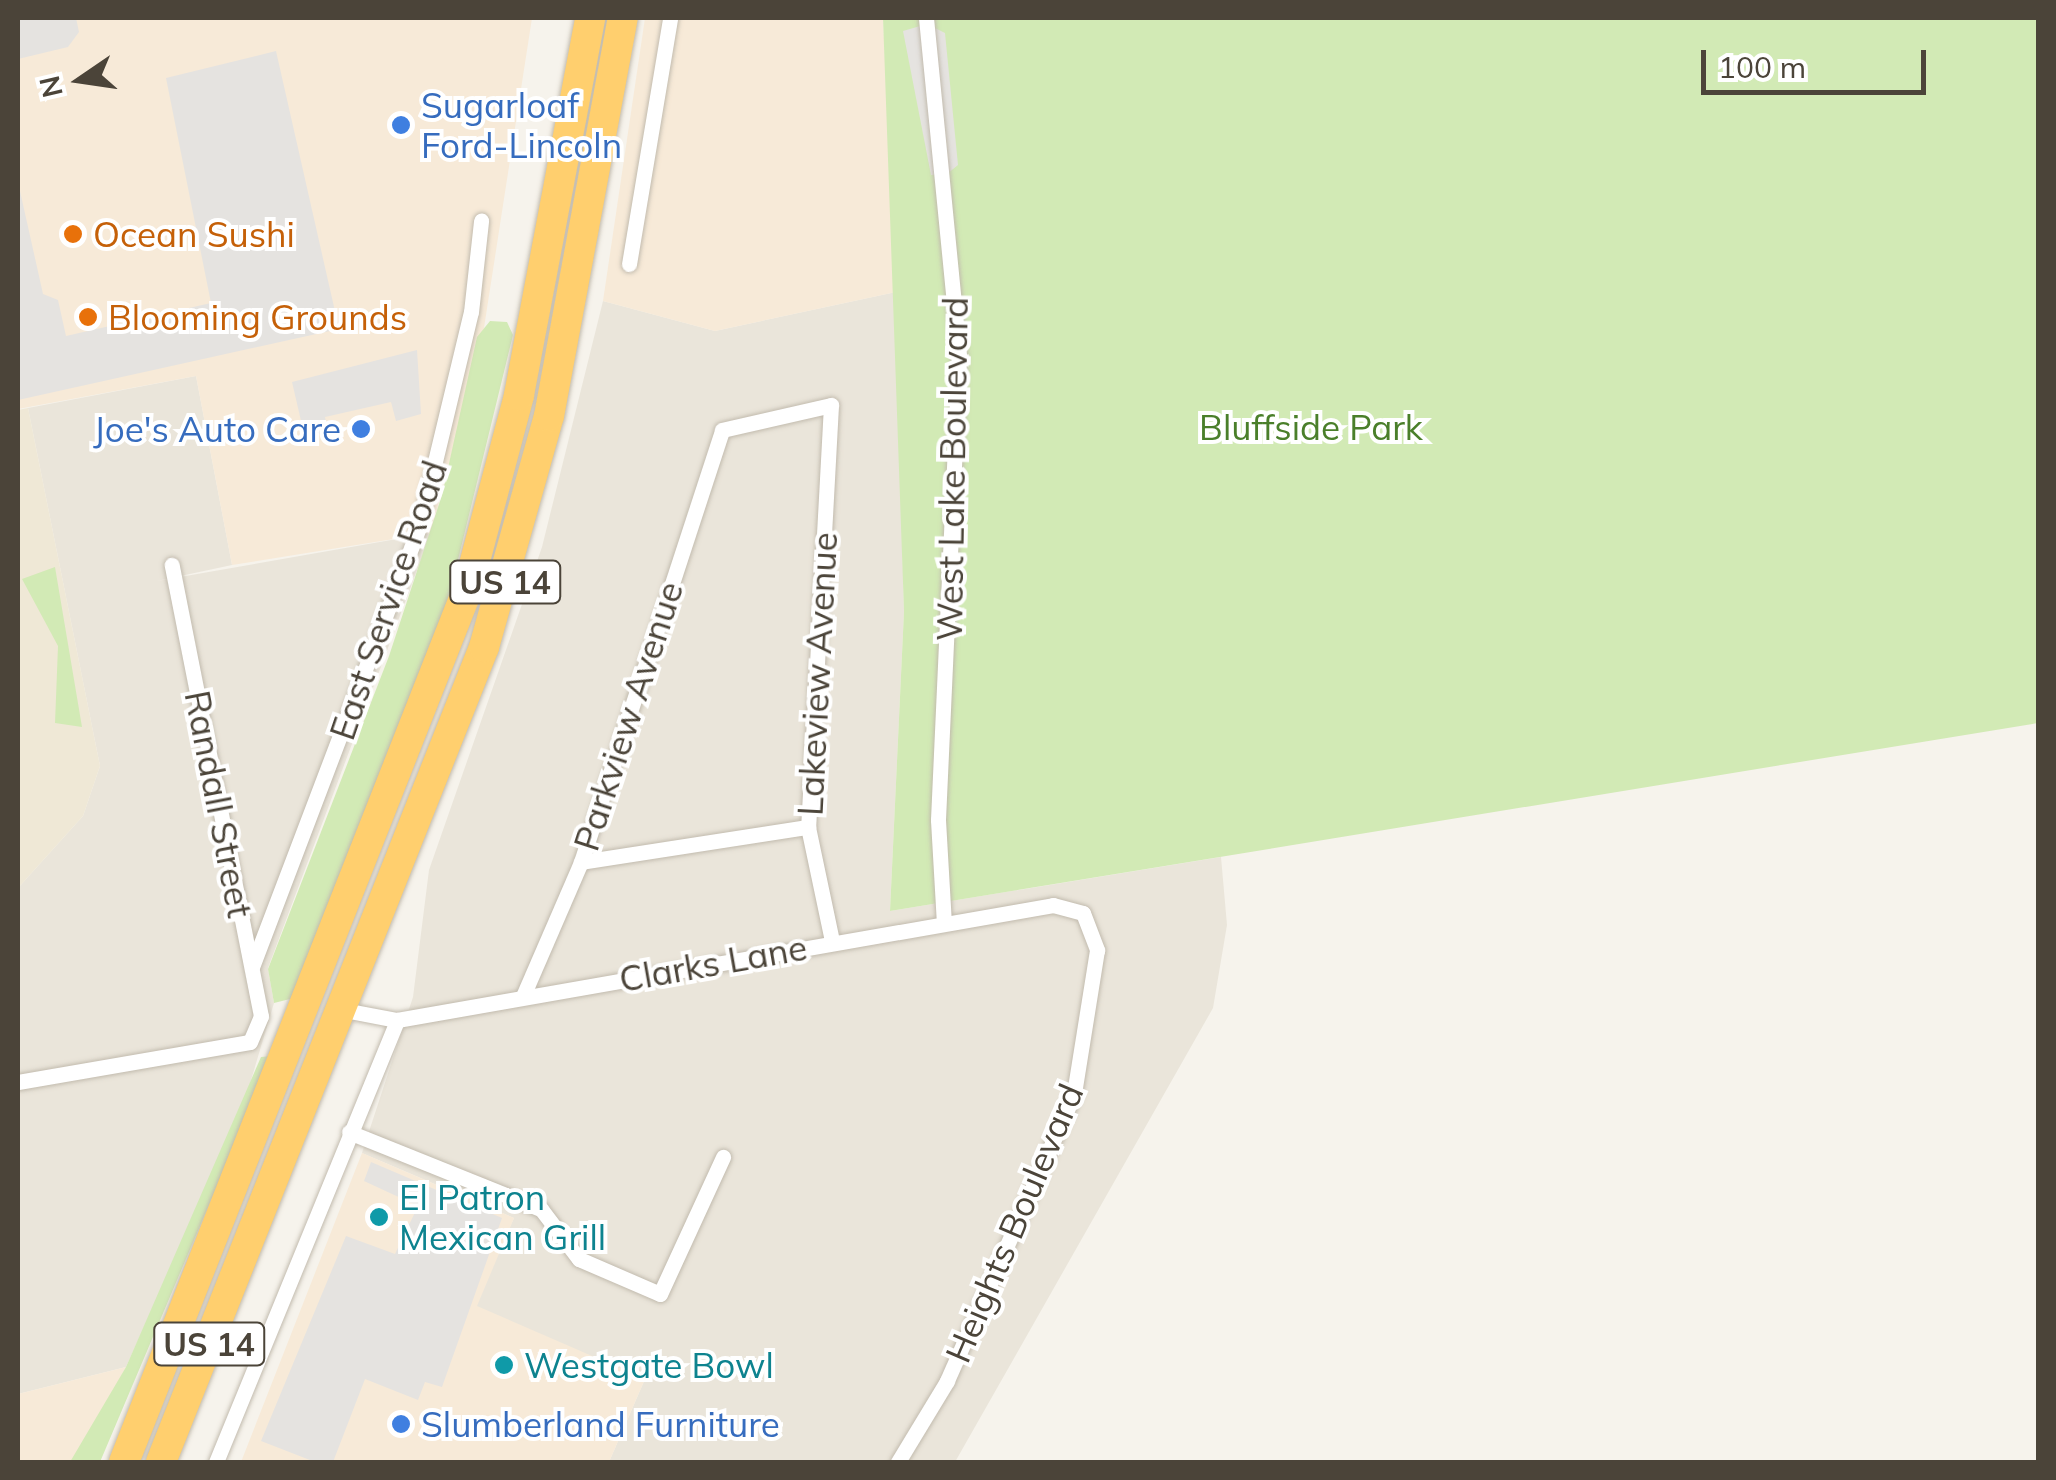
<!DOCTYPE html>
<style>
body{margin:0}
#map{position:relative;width:2056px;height:1480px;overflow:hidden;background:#f6f3ec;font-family:Mulish,sans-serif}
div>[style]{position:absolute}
.residential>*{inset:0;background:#eae5da}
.commercial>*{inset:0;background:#f7ead8}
.education>*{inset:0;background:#efe8d6}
.green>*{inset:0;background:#d2eab5}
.parking>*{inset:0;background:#e5e3e0}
.roads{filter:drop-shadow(0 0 2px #c2bbae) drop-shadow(0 0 2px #c2bbae)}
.street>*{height:15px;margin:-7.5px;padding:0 7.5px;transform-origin:7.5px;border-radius:7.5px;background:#fff}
.highway>*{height:30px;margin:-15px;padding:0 15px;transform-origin:15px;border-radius:15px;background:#ffcf6e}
.dots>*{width:28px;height:28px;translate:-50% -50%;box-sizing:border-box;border:5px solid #fff;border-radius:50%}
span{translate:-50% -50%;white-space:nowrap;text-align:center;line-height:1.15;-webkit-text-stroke:8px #fff;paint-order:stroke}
.shield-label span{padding:2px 8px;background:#fff;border:2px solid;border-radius:8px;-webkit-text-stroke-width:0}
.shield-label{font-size:32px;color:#4b4439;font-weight:700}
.shop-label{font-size:35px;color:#366cbe}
.left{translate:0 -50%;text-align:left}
.right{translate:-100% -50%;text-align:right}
.food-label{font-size:35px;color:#c56008}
.park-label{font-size:35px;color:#4a7f2a}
.street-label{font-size:35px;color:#4b4439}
.culture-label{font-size:35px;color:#0d838f}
.frame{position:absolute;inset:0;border:20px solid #4b4439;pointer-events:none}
.north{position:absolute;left:30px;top:30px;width:100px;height:100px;-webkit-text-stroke:8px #fff;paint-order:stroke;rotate:257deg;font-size:28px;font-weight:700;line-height:40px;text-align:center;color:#4b4439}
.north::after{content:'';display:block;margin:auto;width:35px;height:45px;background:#4b4439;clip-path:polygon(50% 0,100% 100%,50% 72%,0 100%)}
.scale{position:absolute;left:1701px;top:50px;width:225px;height:45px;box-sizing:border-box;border:5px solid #4b4439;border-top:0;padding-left:12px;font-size:30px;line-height:35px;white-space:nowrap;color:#4b4439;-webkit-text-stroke:8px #fff;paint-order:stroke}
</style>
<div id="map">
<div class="residential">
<div style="clip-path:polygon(896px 292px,904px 611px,890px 911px,1221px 857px,1227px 925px,1213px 1008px,955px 1462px,609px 1462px,645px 1379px,473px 1309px,514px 1218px,362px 1153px,413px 997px,429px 870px,542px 547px,603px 301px,715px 331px)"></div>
<div style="clip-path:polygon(196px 376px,232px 565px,157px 581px,431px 533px,268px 968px,274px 1003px,243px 1107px,126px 1367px,18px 1394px,18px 888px,83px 816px,100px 766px,28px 408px)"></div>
</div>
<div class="commercial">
<div style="clip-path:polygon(18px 18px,532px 18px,484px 328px,431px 533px,232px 565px,196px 376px,18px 409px)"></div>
<div style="clip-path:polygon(645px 18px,883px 18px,896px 292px,715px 331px,603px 301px)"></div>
<div style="clip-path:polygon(362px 1153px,514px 1218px,477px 1306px,645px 1379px,609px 1462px,241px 1462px)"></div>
<div style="clip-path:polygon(126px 1367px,77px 1462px,18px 1462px,18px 1394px)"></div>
</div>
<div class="education">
<div style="clip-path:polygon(28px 408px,100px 766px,83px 816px,18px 888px,18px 410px)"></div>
</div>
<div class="green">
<div style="clip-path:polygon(883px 18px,2038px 18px,2038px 723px,890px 911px,904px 611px)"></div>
<div style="clip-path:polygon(490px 321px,507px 322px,513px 335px,448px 601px,294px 998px,274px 1003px,268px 969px,389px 656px,442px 495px,477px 337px)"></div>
<div style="clip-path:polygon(55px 567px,82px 727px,55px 723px,58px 646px,22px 579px)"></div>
<div style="clip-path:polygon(272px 1056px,100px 1462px,70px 1462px,126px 1367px,261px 1057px)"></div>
</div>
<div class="parking">
<div style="clip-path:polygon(18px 18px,76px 18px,79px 32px,68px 47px,18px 59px)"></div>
<div style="clip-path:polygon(927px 24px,945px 33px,958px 165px,947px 174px,931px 175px,903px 31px)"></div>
<div style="clip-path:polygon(276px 51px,339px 329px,18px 400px,18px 182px,43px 294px,58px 300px,66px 336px,211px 303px,166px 78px)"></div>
<div style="clip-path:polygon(417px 350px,421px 414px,396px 421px,391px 402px,325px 417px,328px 432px,305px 438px,292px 382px)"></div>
<div style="clip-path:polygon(371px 1162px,502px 1218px,442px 1387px,425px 1382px,418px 1400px,365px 1379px,333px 1462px,315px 1462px,261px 1441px,346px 1236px,395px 1254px,418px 1206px,364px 1181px)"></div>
</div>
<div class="roads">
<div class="street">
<div style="left:926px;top:18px;width:341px;rotate:84.4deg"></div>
<div style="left:959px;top:357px;width:463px;rotate:92.6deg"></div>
<div style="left:938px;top:820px;width:103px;rotate:86.7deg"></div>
<div style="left:629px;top:264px;width:249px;rotate:-80.5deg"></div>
<div style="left:581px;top:862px;width:230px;rotate:-8.8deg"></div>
<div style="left:252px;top:967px;width:470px;rotate:-69.2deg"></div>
<div style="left:419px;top:528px;width:222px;rotate:-76.5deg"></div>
<div style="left:471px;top:312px;width:92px;rotate:-83.7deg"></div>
<div style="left:523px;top:996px;width:146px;rotate:-66.6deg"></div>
<div style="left:581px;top:862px;width:454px;rotate:-71.9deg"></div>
<div style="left:722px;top:430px;width:112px;rotate:-12.9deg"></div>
<div style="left:831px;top:405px;width:423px;rotate:93.1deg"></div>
<div style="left:808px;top:827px;width:116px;rotate:78.1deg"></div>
<div style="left:344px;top:1010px;width:54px;rotate:10.7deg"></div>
<div style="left:397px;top:1020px;width:666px;rotate:-9.94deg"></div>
<div style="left:1053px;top:905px;width:31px;rotate:15deg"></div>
<div style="left:1083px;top:913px;width:40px;rotate:69deg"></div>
<div style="left:1097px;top:950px;width:146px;rotate:99.1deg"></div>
<div style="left:1074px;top:1094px;width:314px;rotate:113.9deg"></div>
<div style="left:947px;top:1381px;width:95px;rotate:121.2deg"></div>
<div style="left:18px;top:1082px;width:235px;rotate:-9.8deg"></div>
<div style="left:250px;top:1042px;width:28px;rotate:-67deg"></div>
<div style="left:261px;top:1016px;width:460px;rotate:-101.2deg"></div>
<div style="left:349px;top:1132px;width:207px;rotate:21.9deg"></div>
<div style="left:541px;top:1209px;width:63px;rotate:52.8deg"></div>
<div style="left:579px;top:1259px;width:88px;rotate:23.4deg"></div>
<div style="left:660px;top:1294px;width:151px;rotate:-65.3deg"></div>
<div style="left:216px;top:1462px;width:478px;rotate:-67.7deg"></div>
</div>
<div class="highway">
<div style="left:124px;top:1462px;width:936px;rotate:-68.51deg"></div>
<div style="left:467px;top:591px;width:203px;rotate:-75.1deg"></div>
<div style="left:519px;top:395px;width:384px;rotate:-79.3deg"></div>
<div style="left:161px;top:1462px;width:877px;rotate:-68.38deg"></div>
<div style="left:484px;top:647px;width:240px;rotate:-74.3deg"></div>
<div style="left:549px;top:416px;width:405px;rotate:-79.5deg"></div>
</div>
</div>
<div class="dots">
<div style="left:401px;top:125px;background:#3f7fe0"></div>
<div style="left:73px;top:234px;background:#e8710a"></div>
<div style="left:88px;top:317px;background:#e8710a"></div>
<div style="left:361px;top:429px;background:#3f7fe0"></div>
<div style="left:379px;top:1217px;background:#0f9aa8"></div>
<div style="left:504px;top:1365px;background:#0f9aa8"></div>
<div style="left:401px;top:1424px;background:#3f7fe0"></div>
</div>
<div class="shield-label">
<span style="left:505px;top:582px">US 14</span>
<span style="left:209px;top:1344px">US 14</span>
</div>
<div class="shop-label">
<span class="left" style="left:421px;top:125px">Sugarloaf<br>Ford-Lincoln</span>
<span class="right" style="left:341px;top:429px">Joe's Auto Care</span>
<span class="left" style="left:421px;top:1424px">Slumberland Furniture</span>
</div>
<div class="food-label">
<span class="left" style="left:93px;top:234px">Ocean Sushi</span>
<span class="left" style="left:108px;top:317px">Blooming Grounds</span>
</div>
<div class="park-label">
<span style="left:1311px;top:427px">Bluffside Park</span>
</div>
<div class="street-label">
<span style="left:952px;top:469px;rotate:-89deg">West Lake Boulevard</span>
<span style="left:388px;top:600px;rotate:-71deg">East Service Road</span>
<span style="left:817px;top:674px;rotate:-87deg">Lakeview Avenue</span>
<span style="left:628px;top:716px;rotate:-72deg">Parkview Avenue</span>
<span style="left:219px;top:804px;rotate:79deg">Randall Street</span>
<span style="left:713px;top:963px;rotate:-10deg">Clarks Lane</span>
<span style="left:1014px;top:1223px;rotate:-67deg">Heights Boulevard</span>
</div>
<div class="culture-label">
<span class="left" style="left:399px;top:1217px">El Patron<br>Mexican Grill</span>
<span class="left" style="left:524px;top:1365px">Westgate Bowl</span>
</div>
<div class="frame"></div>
<div class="north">N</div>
<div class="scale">100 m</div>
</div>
